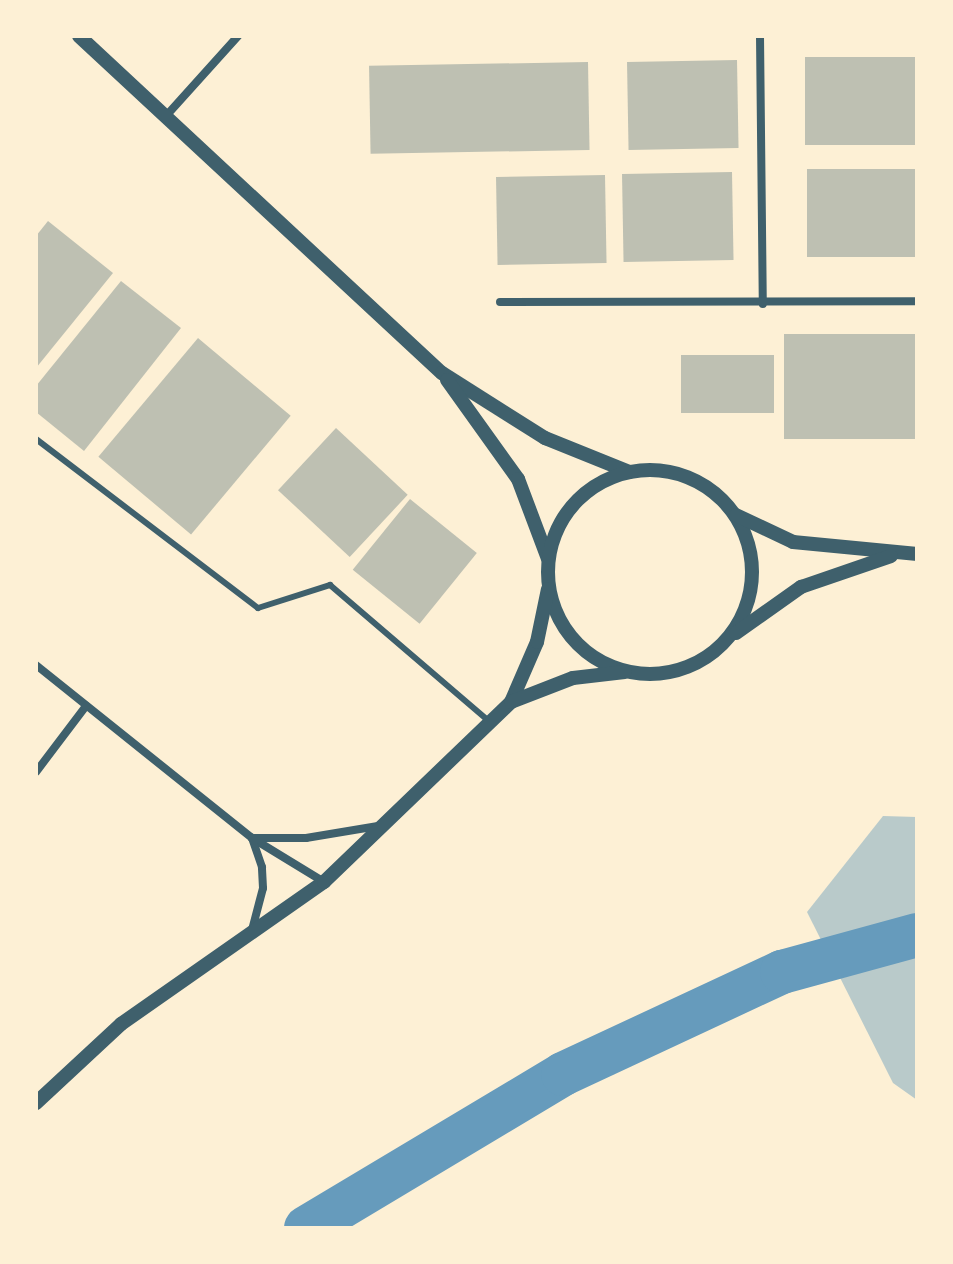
<!DOCTYPE html>
<style>
body{margin:0}
#map{position:relative;width:953px;height:1264px;overflow:hidden;background:#fdf0d5;font-family:"Nunito Sans",sans-serif}
div>[style]{position:absolute}
.green>*{inset:0;background:#b9caca}
.river>*{height:44px;margin:-22px;padding:0 22px;transform-origin:22px;border-radius:22px;background:#669bbc}
.building>*{inset:0;background:#bec0b2;transform-origin:0 0}
.service>*{height:6px;margin:-3px;padding:0 3px;transform-origin:3px;border-radius:3px;background:#3f606c}
.minor>*{height:8px;margin:-4px;padding:0 4px;transform-origin:4px;border-radius:4px;background:#3f606c}
.tertiary>*{height:14px;margin:-7px;padding:0 7px;transform-origin:7px;border-radius:7px;background:#3f606c}
.tertiary>.ring{margin:-7px;padding:0;box-sizing:content-box;background:none;border:14px solid #3f606c;border-radius:50%}
span{translate:-50% -50%;white-space:nowrap;text-align:center;line-height:1.15;-webkit-text-stroke:8px #fdf0d5;paint-order:stroke}
.frame{position:absolute;inset:0;border:38px solid #fdf0d5;pointer-events:none}
</style>
<div id="map">
<div class="green">
<div style="clip-path:polygon(883px 816px,917px 817px,917px 1100px,893px 1083px,807px 912px)"></div>
</div>
<div class="river">
<div style="left:306px;top:1228px;width:300px;rotate:-30.9deg"></div>
<div style="left:563px;top:1074px;width:242px;rotate:-25deg"></div>
<div style="left:782px;top:972px;width:140px;rotate:-15.3deg"></div>
</div>
<div class="building">
<div style="left:917px;top:57px;width:88px;height:112px;rotate:90deg"></div>
<div style="left:737px;top:60px;width:88px;height:110px;rotate:89deg"></div>
<div style="left:588px;top:62px;width:88px;height:219px;rotate:89deg"></div>
<div style="left:917px;top:169px;width:88px;height:110px;rotate:90deg"></div>
<div style="left:732px;top:172px;width:88px;height:110px;rotate:89deg"></div>
<div style="left:605px;top:175px;width:88px;height:109px;rotate:89deg"></div>
<div style="clip-path:polygon(48px 221px,113px 273px,36px 368px,36px 236px)"></div>
<div style="clip-path:polygon(121px 281px,181px 328px,84px 451px,36px 412px,36px 386px)"></div>
<div style="left:917px;top:334px;width:105px;height:133px;rotate:90deg"></div>
<div style="left:198px;top:338px;width:121px;height:155px;rotate:40deg"></div>
<div style="left:774px;top:355px;width:58px;height:93px;rotate:90deg"></div>
<div style="left:336px;top:428px;width:98px;height:85px;rotate:43deg"></div>
<div style="left:410px;top:499px;width:86px;height:91px;rotate:39deg"></div>
</div>
<div class="service">
<div style="left:36px;top:439px;width:279px;rotate:37.3deg"></div>
<div style="left:258px;top:608px;width:76px;rotate:-17.7deg"></div>
<div style="left:330px;top:585px;width:211px;rotate:40.6deg"></div>
</div>
<div class="minor">
<div style="left:760px;top:36px;width:268px;rotate:89.4deg"></div>
<div style="left:166px;top:116px;width:108px;rotate:-48deg"></div>
<div style="left:500px;top:302px;width:417px;rotate:-0.1deg"></div>
<div style="left:36px;top:665px;width:277px;rotate:38.7deg"></div>
<div style="left:252px;top:838px;width:84px;rotate:31.4deg"></div>
<div style="left:36px;top:772px;width:83px;rotate:-52.9deg"></div>
<div style="left:252px;top:930px;width:43px;rotate:-75.3deg"></div>
<div style="left:263px;top:888px;width:21px;rotate:-93deg"></div>
<div style="left:262px;top:867px;width:31px;rotate:-109deg"></div>
<div style="left:252px;top:838px;width:54px"></div>
<div style="left:306px;top:838px;width:73px;rotate:-9.5deg"></div>
</div>
<div class="tertiary">
<div style="left:79px;top:36px;width:495px;rotate:42.9deg"></div>
<div style="left:442px;top:373px;width:122px;rotate:32.3deg"></div>
<div style="left:545px;top:438px;width:91px;rotate:22deg"></div>
<div style="left:447px;top:380px;width:122px;rotate:54.4deg"></div>
<div style="left:518px;top:479px;width:85px;rotate:69.4deg"></div>
<div class="ring" style="left:548px;top:470px;width:190px;height:190px"></div>
<div style="left:736px;top:515px;width:63px;rotate:25.3deg"></div>
<div style="left:793px;top:542px;width:125px;rotate:5.5deg"></div>
<div style="left:736px;top:633px;width:80px;rotate:-35.3deg"></div>
<div style="left:801px;top:587px;width:95px;rotate:-19deg"></div>
<div style="left:511px;top:702px;width:65px;rotate:-66.6deg"></div>
<div style="left:537px;top:642px;width:54px;rotate:-78.3deg"></div>
<div style="left:36px;top:1103px;width:116px;rotate:-42.9deg"></div>
<div style="left:121px;top:1024px;width:248px;rotate:-35deg"></div>
<div style="left:324px;top:882px;width:260px;rotate:-43.9deg"></div>
<div style="left:511px;top:702px;width:66px;rotate:-21.2deg"></div>
<div style="left:573px;top:678px;width:52px;rotate:-6.6deg"></div>
</div>
<div class="frame"></div>
</div>
